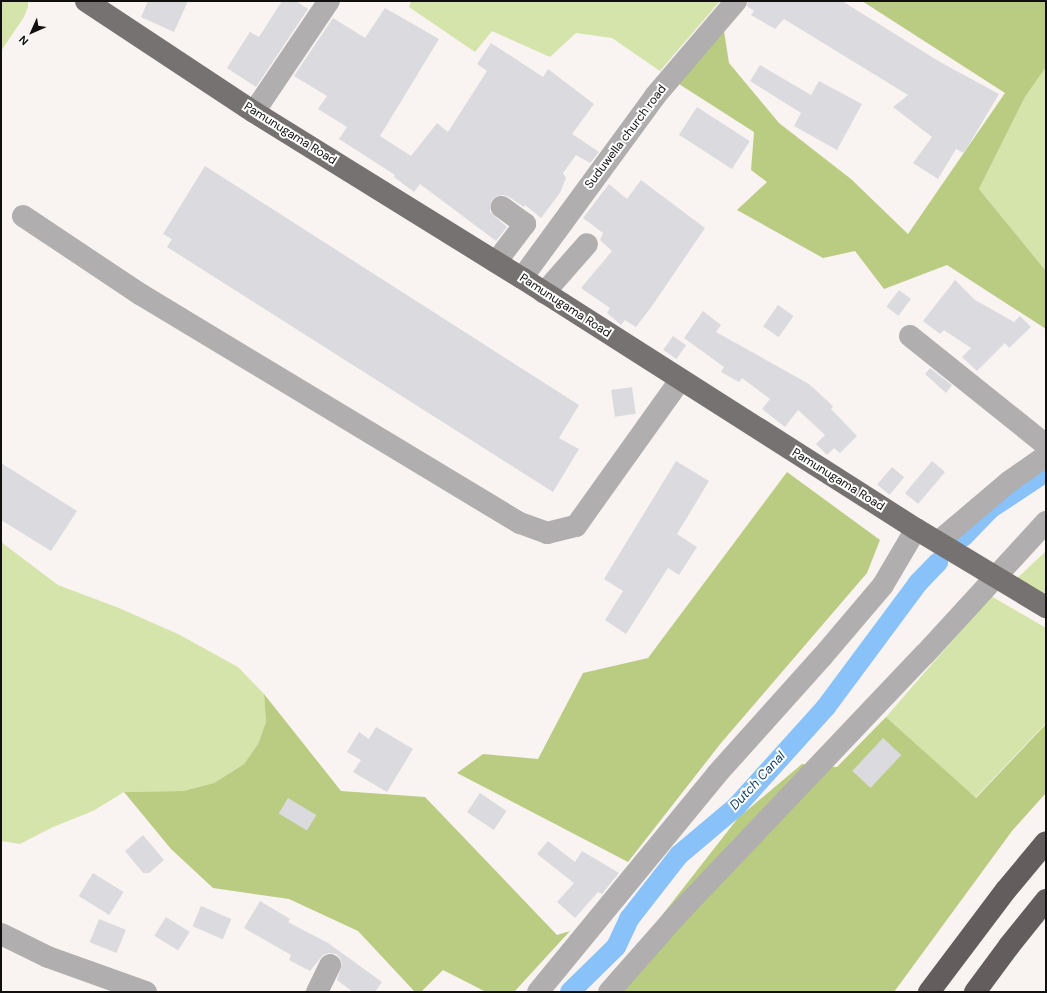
<!DOCTYPE html>
<style>
body{margin:0}
#map{position:relative;width:1047px;height:993px;overflow:hidden;background:#f9f4f1;font-family:"DM Sans",sans-serif}
div>[style]{position:absolute}
.green>*{inset:0;background:#d5e4aa}
.forest>*{inset:0;background:#bacc82}
.canal>*{height:20px;margin:-10px;padding:0 10px;transform-origin:10px;border-radius:10px;background:#88c2f8}
.building>*{inset:0;background:#dadadf;transform-origin:0 0}
.minor>*{height:22px;margin:-11px;padding:0 11px;transform-origin:11px;border-radius:11px;background:#b0aeae}
.major>*{height:22px;margin:-11px;padding:0 11px;transform-origin:11px;border-radius:11px;background:#777272}
.highway>*{height:22px;margin:-11px;padding:0 11px;transform-origin:11px;border-radius:11px;background:#635d5d}
span{translate:-50% -50%;white-space:nowrap;text-align:center;line-height:1.15;-webkit-text-stroke:4px #fff;paint-order:stroke}
.street-label{font-size:12px;color:#12100f}
.water-label{font-size:13px;color:#113c5f;font-style:italic}
.frame{position:absolute;inset:0;border:2px solid #12100f;pointer-events:none}
.north{position:absolute;left:12px;top:12px;width:40px;height:40px;-webkit-text-stroke:3px #fff;paint-order:stroke;rotate:225deg;font-size:11px;font-weight:700;line-height:16px;text-align:center;color:#12100f}
.north::after{content:'';display:block;margin:auto;width:14px;height:18px;background:#12100f;clip-path:polygon(50% 0,100% 100%,50% 72%,0 100%)}
</style>
<div id="map">
<div class="green">
<div style="clip-path:polygon(1px 1px,28px 1px,28px 7px,24px 17px,1px 51px)"></div>
<div style="clip-path:polygon(411px 1px,720px 1px,660px 71px,612px 38px,576px 33px,550px 57px,492px 31px,475px 52px,409px 7px)"></div>
<div style="clip-path:polygon(1046px 67px,1046px 271px,979px 189px,1025px 97px)"></div>
<div style="clip-path:polygon(1px 542px,58px 585px,119px 608px,178px 634px,238px 667px,264px 694px,266px 722px,258px 744px,244px 764px,214px 783px,183px 791px,124px 792px,93px 811px,53px 827px,20px 844px,1px 841px)"></div>
<div style="clip-path:polygon(1046px 551px,1046px 601px,1010px 585px)"></div>
<div style="clip-path:polygon(991px 596px,1046px 628px,1046px 723px,975px 798px,886px 717px)"></div>
</div>
<div class="forest">
<div style="clip-path:polygon(862px 1px,1046px 1px,1046px 67px,1025px 97px,979px 189px,1046px 271px,1046px 329px,947px 265px,884px 289px,855px 251px,823px 258px,737px 210px,767px 182px,751px 170px,754px 132px,679px 84px,724px 31px,729px 63px,779px 123px,851px 179px,908px 234px,1005px 93px)"></div>
<div style="clip-path:polygon(787px 472px,880px 540px,867px 573px,721px 743px,628px 862px,457px 773px,483px 754px,538px 759px,583px 673px,648px 658px)"></div>
<div style="clip-path:polygon(264px 694px,341px 791px,425px 797px,557px 935px,570px 931px,514px 992px,486px 992px,443px 970px,421px 992px,415px 992px,358px 931px,289px 899px,213px 888px,171px 849px,124px 792px,183px 791px,214px 783px,244px 764px,258px 744px,266px 722px)"></div>
<div style="clip-path:polygon(886px 717px,976px 798px,1046px 724px,1046px 793px,1012px 831px,894px 992px,602px 992px,738px 818px,802px 764px,837px 767px)"></div>
</div>
<div class="canal">
<div style="left:963px;top:537px;width:39px;rotate:-46deg"></div>
<div style="left:990px;top:509px;width:67px;rotate:-33.5deg"></div>
<div style="left:570px;top:992px;width:64px;rotate:-44.4deg"></div>
<div style="left:616px;top:947px;width:31px;rotate:-65deg"></div>
<div style="left:629px;top:919px;width:81px;rotate:-52deg"></div>
<div style="left:679px;top:855px;width:75px;rotate:-40.1deg"></div>
<div style="left:736px;top:807px;width:135px;rotate:-48deg"></div>
<div style="left:826px;top:707px;width:154px;rotate:-53.4deg"></div>
<div style="left:918px;top:583px;width:29px;rotate:-46deg"></div>
</div>
<div class="building">
<div style="clip-path:polygon(148px 1px,188px 1px,174px 32px,141px 17px)"></div>
<div style="clip-path:polygon(282px 1px,296px 1px,308px 9px,256px 87px,227px 68px,250px 32px,259px 37px)"></div>
<div style="clip-path:polygon(748px 1px,842px 1px,940px 62px,999px 94px,964px 153px,956px 149px,938px 179px,913px 163px,932px 137px,893px 107px,908px 95px,784px 19px,775px 29px,751px 15px,754px 11px,747px 6px)"></div>
<div style="clip-path:polygon(385px 8px,439px 39px,380px 136px,411px 156px,437px 123px,448px 132px,487px 71px,477px 64px,491px 43px,543px 77px,548px 69px,594px 104px,572px 134px,599px 152px,590px 163px,576px 155px,563px 173px,566px 178px,560px 193px,541px 218px,525px 205px,524px 207px,509px 197px,503px 195px,497px 196px,492px 200px,490px 205px,490px 212px,507px 227px,496px 241px,420px 184px,414px 192px,394px 177px,395px 175px,339px 139px,347px 127px,318px 109px,327px 96px,294px 76px,333px 18px,365px 38px)"></div>
<div style="clip-path:polygon(760px 65px,811px 95px,819px 81px,862px 104px,837px 150px,794px 126px,801px 113px,750px 81px)"></div>
<div style="left:697px;top:107px;width:63px;height:33px;rotate:33deg"></div>
<div style="clip-path:polygon(205px 166px,579px 405px,559px 438px,579px 449px,553px 492px,167px 247px,172px 239px,163px 234px)"></div>
<div style="clip-path:polygon(641px 180px,705px 228px,652px 306px,636px 327px,625px 320px,621px 325px,607px 313px,610px 308px,581px 288px,612px 251px,600px 240px,603px 233px,583px 218px,609px 184px,627px 199px)"></div>
<div style="clip-path:polygon(955px 280px,975px 300px,1014px 322px,1020px 316px,1031px 327px,1009px 348px,1005px 343px,977px 371px,962px 357px,971px 348px,944px 330px,940px 334px,923px 321px)"></div>
<div style="left:899px;top:290px;width:15px;height:21px;rotate:37deg"></div>
<div style="left:778px;top:305px;width:19px;height:26px;rotate:35deg"></div>
<div style="clip-path:polygon(703px 311px,721px 325px,716px 332px,809px 384px,833px 406px,831px 409px,857px 436px,840px 453px,834px 448px,827px 455px,816px 444px,825px 435px,798px 410px,785px 427px,762px 409px,770px 399px,742px 378px,739px 382px,721px 372px,724px 367px,684px 338px)"></div>
<div style="left:673px;top:336px;width:16px;height:17px;rotate:35deg"></div>
<div style="clip-path:polygon(930px 368px,952px 385px,946px 393px,925px 374px)"></div>
<div style="left:632px;top:387px;width:27px;height:21px;rotate:82deg"></div>
<div style="clip-path:polygon(676px 461px,709px 481px,677px 534px,697px 547px,679px 575px,668px 568px,626px 634px,605px 620px,623px 591px,604px 579px)"></div>
<div style="left:932px;top:461px;width:17px;height:42px;rotate:40deg"></div>
<div style="clip-path:polygon(1px 463px,77px 511px,51px 551px,1px 520px)"></div>
<div style="left:892px;top:467px;width:16px;height:23px;rotate:40deg"></div>
<div style="clip-path:polygon(376px 727px,413px 749px,387px 792px,353px 772px,361px 760px,347px 752px,359px 732px,369px 739px)"></div>
<div style="left:883px;top:738px;width:25px;height:45px;rotate:43deg"></div>
<div style="left:480px;top:793px;width:32px;height:23px;rotate:34deg"></div>
<div style="left:288px;top:798px;width:33px;height:18px;rotate:31deg"></div>
<div style="clip-path:polygon(143px 835px,164px 860px,149px 873px,143px 873px,125px 851px)"></div>
<div style="clip-path:polygon(548px 841px,575px 862px,582px 851px,619px 873px,602px 894px,598px 892px,575px 918px,557px 902px,574px 883px,537px 854px)"></div>
<div style="left:93px;top:873px;width:36px;height:27px;rotate:32deg"></div>
<div style="clip-path:polygon(260px 901px,290px 919px,288px 922px,328px 943px,382px 982px,375px 992px,353px 992px,337px 980px,342px 964px,340px 958px,336px 954px,329px 953px,323px 955px,310px 971px,289px 960px,291px 955px,244px 928px)"></div>
<div style="left:201px;top:906px;width:33px;height:22px;rotate:23deg"></div>
<div style="left:166px;top:917px;width:28px;height:22px;rotate:32deg"></div>
<div style="left:99px;top:919px;width:29px;height:25px;rotate:22deg"></div>
</div>
<div class="minor">
<div style="left:254px;top:112px;width:134px;rotate:-56deg"></div>
<div style="left:23px;top:216px;width:141px;rotate:33.7deg"></div>
<div style="left:140px;top:294px;width:444px;rotate:31.1deg"></div>
<div style="left:520px;top:523px;width:29px;rotate:20deg"></div>
<div style="left:547px;top:533px;width:30px;rotate:-14deg"></div>
<div style="left:576px;top:526px;width:179px;rotate:-54.5deg"></div>
<div style="left:496px;top:262px;width:48px;rotate:-52.7deg"></div>
<div style="left:525px;top:224px;width:29px;rotate:-144deg"></div>
<div style="left:522px;top:278px;width:225px;rotate:-53.8deg"></div>
<div style="left:655px;top:96px;width:125px;rotate:-49.5deg"></div>
<div style="left:544px;top:293px;width:65px;rotate:-48.7deg"></div>
<div style="left:910px;top:336px;width:174px;rotate:38.7deg"></div>
<div style="left:938px;top:542px;width:94px;rotate:-40.3deg"></div>
<div style="left:1010px;top:481px;width:44px;rotate:-34.8deg"></div>
<div style="left:1px;top:934px;width:52px;rotate:26.1deg"></div>
<div style="left:48px;top:957px;width:104px;rotate:19.7deg"></div>
<div style="left:317px;top:992px;width:30px;rotate:-64deg"></div>
<div style="left:538px;top:992px;width:281px;rotate:-50.6deg"></div>
<div style="left:716px;top:775px;width:159px;rotate:-48.1deg"></div>
<div style="left:822px;top:657px;width:94px;rotate:-49.7deg"></div>
<div style="left:883px;top:585px;width:65px;rotate:-59.5deg"></div>
<div style="left:609px;top:992px;width:101px;rotate:-48.6deg"></div>
<div style="left:676px;top:916px;width:361px;rotate:-46.5deg"></div>
<div style="left:925px;top:654px;width:179px;rotate:-47.5deg"></div>
</div>
<div class="major">
<div style="left:86px;top:1px;width:201px;rotate:33.5deg"></div>
<div style="left:254px;top:112px;width:315px;rotate:31.8deg"></div>
<div style="left:522px;top:278px;width:467px;rotate:32.5deg"></div>
<div style="left:916px;top:529px;width:152px;rotate:31deg"></div>
</div>
<div class="highway">
<div style="left:929px;top:992px;width:128px;rotate:-53deg"></div>
<div style="left:1006px;top:890px;width:62px;rotate:-50.2deg"></div>
<div style="left:975px;top:992px;width:57px;rotate:-53.5deg"></div>
<div style="left:1009px;top:946px;width:59px;rotate:-51.2deg"></div>
</div>
<div class="street-label">
<span style="left:290px;top:134px;rotate:32deg">Pamunugama Road</span>
<span style="left:626px;top:137px;rotate:-53deg">Suduwella church road</span>
<span style="left:565px;top:306px;rotate:33deg">Pamunugama Road</span>
<span style="left:838px;top:480px;rotate:32deg">Pamunugama Road</span>
</div>
<div class="water-label">
<span style="left:758px;top:781px;rotate:-47deg">Dutch Canal</span>
</div>
<div class="frame"></div>
<div class="north">N</div>
</div>
